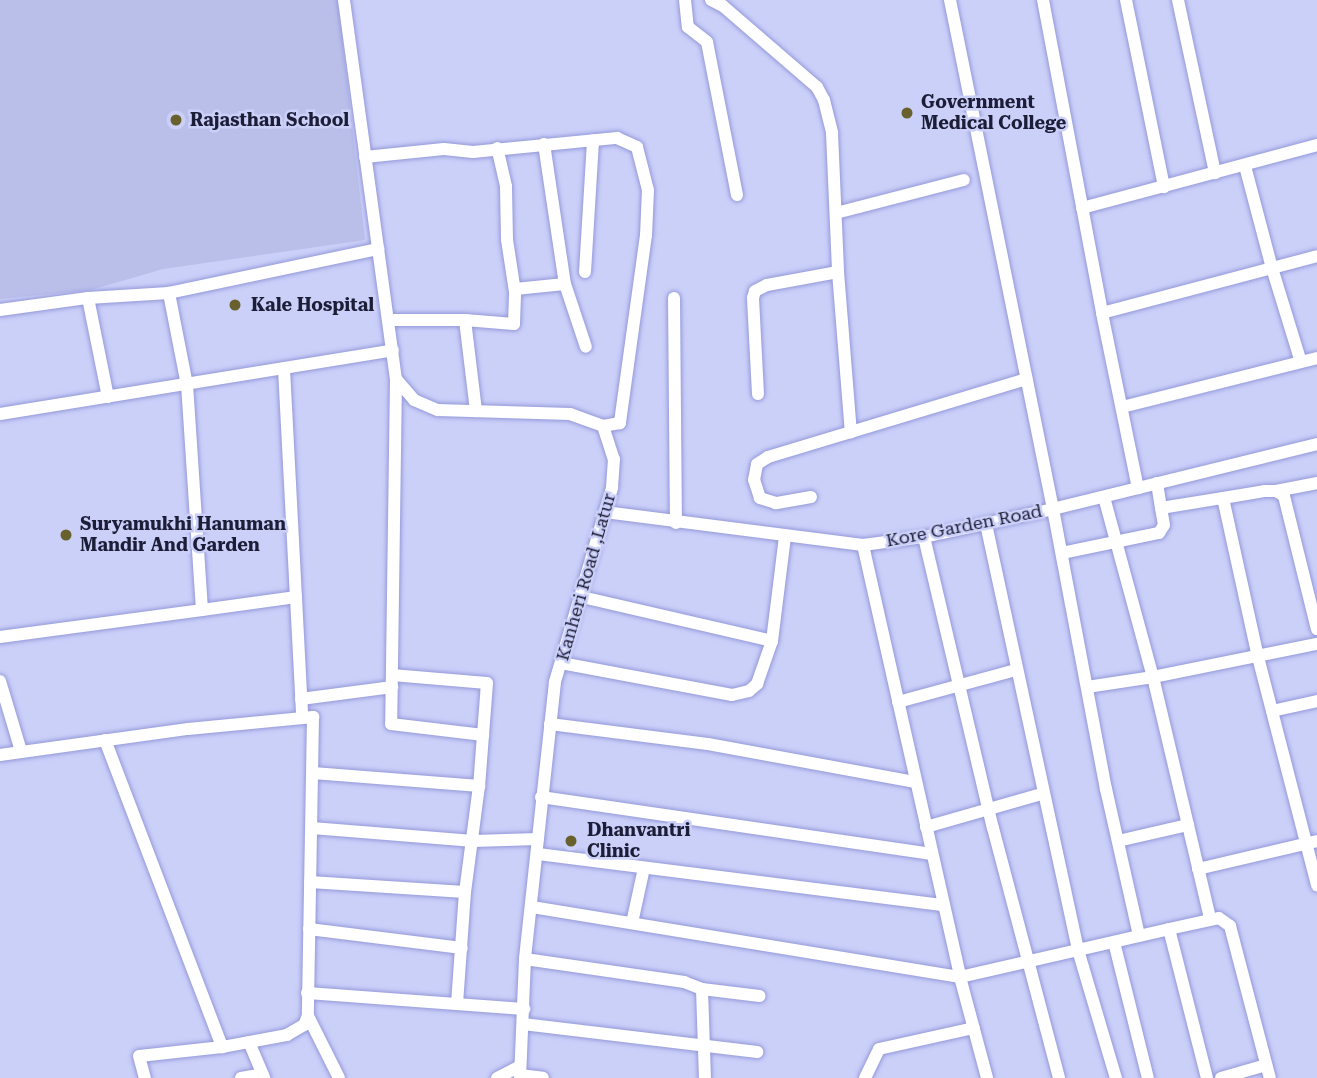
<!DOCTYPE html>
<style>
body{margin:0}
#map{position:relative;width:1317px;height:1078px;overflow:hidden;background:#cbd0f9;font-family:"Roboto Serif",serif}
div>[style]{position:absolute}
.built>*{inset:0;background:#babfea}
.roads{filter:drop-shadow(0 0 2px #9499d9) drop-shadow(0 0 2px #9499d9)}
.minor>*{height:12px;margin:-6px;padding:0 6px;transform-origin:6px;border-radius:6px;background:#fff}
.dots>*{width:19px;height:19px;translate:-50% -50%;box-sizing:border-box;border:4px solid #cbd0f9;border-radius:50%}
span{translate:-50% -50%;white-space:nowrap;text-align:center;line-height:1.15;-webkit-text-stroke:5px #cbd0f9;paint-order:stroke}
.poi-label{font-size:18px;color:#1c1d36;font-weight:700}
.left{translate:0 -50%;text-align:left}
.street-label{font-size:18px;color:#1c1d36}
</style>
<div id="map">
<div class="built">
<div style="clip-path:polygon(0 0,338px 0,365px 240px,163px 269px,91px 290px,0 299px)"></div>
</div>
<div class="roads">
<div class="minor">
<div style="left:344px;top:0;width:383px;rotate:82.2deg"></div>
<div style="left:396px;top:379px;width:28px;rotate:49deg"></div>
<div style="left:414px;top:400px;width:26px;rotate:23deg"></div>
<div style="left:438px;top:410px;width:132px;rotate:1.7deg"></div>
<div style="left:570px;top:414px;width:35px;rotate:20deg"></div>
<div style="left:603px;top:426px;width:35px;rotate:72deg"></div>
<div style="left:614px;top:459px;width:29px;rotate:94deg"></div>
<div style="left:612px;top:488px;width:202px;rotate:106.4deg"></div>
<div style="left:555px;top:682px;width:279px;rotate:96.2deg"></div>
<div style="left:525px;top:959px;width:119px;rotate:92.4deg"></div>
<div style="left:685px;top:0;width:27px;rotate:84deg"></div>
<div style="left:688px;top:27px;width:24px;rotate:38deg"></div>
<div style="left:707px;top:42px;width:156px;rotate:78.9deg"></div>
<div style="left:711px;top:0;width:13px;rotate:27deg"></div>
<div style="left:723px;top:6px;width:124px;rotate:40.8deg"></div>
<div style="left:817px;top:87px;width:15px;rotate:62deg"></div>
<div style="left:824px;top:100px;width:34px;rotate:76deg"></div>
<div style="left:832px;top:133px;width:139px;rotate:87.5deg"></div>
<div style="left:838px;top:272px;width:161px;rotate:85.4deg"></div>
<div style="left:950px;top:0;width:519px;rotate:78.56deg"></div>
<div style="left:1053px;top:509px;width:285px;rotate:79.3deg"></div>
<div style="left:1106px;top:789px;width:150px;rotate:77.3deg"></div>
<div style="left:1043px;top:0;width:319px;rotate:79.3deg"></div>
<div style="left:1102px;top:313px;width:179px;rotate:78.4deg"></div>
<div style="left:1126px;top:0;width:191px;rotate:78.5deg"></div>
<div style="left:1178px;top:0;width:177px;rotate:77.9deg"></div>
<div style="left:544px;top:144px;width:142px;rotate:81.5deg"></div>
<div style="left:565px;top:284px;width:66px;rotate:71.6deg"></div>
<div style="left:365px;top:157px;width:79px;rotate:-5.8deg"></div>
<div style="left:444px;top:149px;width:29px;rotate:6deg"></div>
<div style="left:473px;top:152px;width:145px;rotate:-5.6deg"></div>
<div style="left:617px;top:138px;width:22px;rotate:24deg"></div>
<div style="left:637px;top:147px;width:44px;rotate:75.7deg"></div>
<div style="left:648px;top:190px;width:45px;rotate:92.5deg"></div>
<div style="left:646px;top:235px;width:190px;rotate:97.9deg"></div>
<div style="left:620px;top:423px;width:17px;rotate:170deg"></div>
<div style="left:1245px;top:166px;width:106px;rotate:75.2deg"></div>
<div style="left:1272px;top:268px;width:98px;rotate:72.9deg"></div>
<div style="left:1082px;top:208px;width:243px;rotate:-15deg"></div>
<div style="left:836px;top:213px;width:132px;rotate:-14.5deg"></div>
<div style="left:585px;top:272px;width:132px;rotate:-86.5deg"></div>
<div style="left:515px;top:289px;width:50px;rotate:-5.7deg"></div>
<div style="left:88px;top:298px;width:101px;rotate:78.6deg"></div>
<div style="left:674px;top:298px;width:225px;rotate:89.5deg"></div>
<div style="left:0;top:310px;width:89px;rotate:-7.8deg"></div>
<div style="left:88px;top:298px;width:81px;rotate:-3.5deg"></div>
<div style="left:1102px;top:313px;width:222px;rotate:-14.8deg"></div>
<div style="left:391px;top:320px;width:74px"></div>
<div style="left:465px;top:320px;width:92px;rotate:83.1deg"></div>
<div style="left:465px;top:320px;width:49px;rotate:4.7deg"></div>
<div style="left:514px;top:324px;width:32px;rotate:-88deg"></div>
<div style="left:515px;top:292px;width:53px;rotate:-98.7deg"></div>
<div style="left:507px;top:240px;width:54px;rotate:-91.1deg"></div>
<div style="left:506px;top:186px;width:39px;rotate:-103deg"></div>
<div style="left:284px;top:369px;width:349px;rotate:87deg"></div>
<div style="left:396px;top:379px;width:345px;rotate:90.8deg"></div>
<div style="left:391px;top:724px;width:93px;rotate:6.8deg"></div>
<div style="left:758px;top:394px;width:96px;rotate:-93deg"></div>
<div style="left:753px;top:298px;width:7px;rotate:-74deg"></div>
<div style="left:755px;top:291px;width:13px;rotate:-27deg"></div>
<div style="left:767px;top:285px;width:72px;rotate:-10.4deg"></div>
<div style="left:1122px;top:407px;width:201px;rotate:-14.1deg"></div>
<div style="left:0;top:414px;width:398px;rotate:-9.2deg"></div>
<div style="left:1157px;top:483px;width:25px;rotate:81deg"></div>
<div style="left:1161px;top:508px;width:63px;rotate:-9.2deg"></div>
<div style="left:1223px;top:498px;width:163px;rotate:77.6deg"></div>
<div style="left:1258px;top:657px;width:236px;rotate:75.5deg"></div>
<div style="left:1276px;top:491px;width:42px;rotate:-11deg"></div>
<div style="left:811px;top:497px;width:36px;rotate:170deg"></div>
<div style="left:776px;top:503px;width:17px;rotate:-163deg"></div>
<div style="left:760px;top:498px;width:19px;rotate:-108deg"></div>
<div style="left:754px;top:480px;width:16px;rotate:-79deg"></div>
<div style="left:757px;top:464px;width:13px;rotate:-32deg"></div>
<div style="left:768px;top:457px;width:270px;rotate:-16.8deg"></div>
<div style="left:1104px;top:497px;width:187px;rotate:74.8deg"></div>
<div style="left:1153px;top:677px;width:248px;rotate:76.7deg"></div>
<div style="left:1223px;top:498px;width:43px;rotate:-9.5deg"></div>
<div style="left:1265px;top:491px;width:11px"></div>
<div style="left:1276px;top:491px;width:9px;rotate:32deg"></div>
<div style="left:1284px;top:496px;width:137px;rotate:76.1deg"></div>
<div style="left:605px;top:512px;width:260px;rotate:7.3deg"></div>
<div style="left:863px;top:545px;width:62px;rotate:-7.5deg"></div>
<div style="left:924px;top:537px;width:132px;rotate:-12.2deg"></div>
<div style="left:1053px;top:509px;width:272px;rotate:-13.8deg"></div>
<div style="left:986px;top:524px;width:436px;rotate:77.8deg"></div>
<div style="left:1078px;top:950px;width:134px;rotate:73.5deg"></div>
<div style="left:924px;top:537px;width:299px;rotate:76.7deg"></div>
<div style="left:993px;top:828px;width:259px;rotate:75.2deg"></div>
<div style="left:863px;top:545px;width:443px;rotate:77.3deg"></div>
<div style="left:960px;top:977px;width:105px;rotate:75deg"></div>
<div style="left:1062px;top:553px;width:99px;rotate:-11.7deg"></div>
<div style="left:1159px;top:533px;width:9px;rotate:-58deg"></div>
<div style="left:1164px;top:525px;width:17px;rotate:-100deg"></div>
<div style="left:582px;top:597px;width:195px;rotate:13deg"></div>
<div style="left:202px;top:610px;width:95px;rotate:-7.9deg"></div>
<div style="left:0;top:637px;width:204px;rotate:-7.6deg"></div>
<div style="left:202px;top:610px;width:225px;rotate:-93.8deg"></div>
<div style="left:187px;top:385px;width:94px;rotate:-101.1deg"></div>
<div style="left:169px;top:293px;width:214px;rotate:-11.9deg"></div>
<div style="left:561px;top:663px;width:174px;rotate:10.6deg"></div>
<div style="left:732px;top:695px;width:17px;rotate:-13deg"></div>
<div style="left:749px;top:691px;width:11px;rotate:-41deg"></div>
<div style="left:757px;top:684px;width:46px;rotate:-70.8deg"></div>
<div style="left:772px;top:641px;width:106px;rotate:-82.9deg"></div>
<div style="left:392px;top:675px;width:95px;rotate:4.8deg"></div>
<div style="left:487px;top:683px;width:103px;rotate:94.4deg"></div>
<div style="left:479px;top:786px;width:107px;rotate:97.5deg"></div>
<div style="left:465px;top:892px;width:111px;rotate:94.1deg"></div>
<div style="left:0;top:681px;width:73px;rotate:73.3deg"></div>
<div style="left:1087px;top:687px;width:67px;rotate:-8.6deg"></div>
<div style="left:1153px;top:677px;width:167px;rotate:-11.4deg"></div>
<div style="left:301px;top:699px;width:92px;rotate:-7.5deg"></div>
<div style="left:898px;top:702px;width:122px;rotate:-15.2deg"></div>
<div style="left:1272px;top:711px;width:46px;rotate:-12.5deg"></div>
<div style="left:550px;top:724px;width:159px;rotate:7.2deg"></div>
<div style="left:708px;top:744px;width:211px;rotate:10.4deg"></div>
<div style="left:105px;top:740px;width:329px;rotate:69.1deg"></div>
<div style="left:222px;top:1047px;width:83px;rotate:173.8deg"></div>
<div style="left:139px;top:1056px;width:23px;rotate:75deg"></div>
<div style="left:0;top:755px;width:190px;rotate:-7.9deg"></div>
<div style="left:188px;top:729px;width:126px;rotate:-5.5deg"></div>
<div style="left:313px;top:717px;width:299px;rotate:91deg"></div>
<div style="left:308px;top:1016px;width:10px;rotate:114deg"></div>
<div style="left:304px;top:1025px;width:20px;rotate:150deg"></div>
<div style="left:287px;top:1035px;width:66px;rotate:169.5deg"></div>
<div style="left:313px;top:773px;width:167px;rotate:4.5deg"></div>
<div style="left:541px;top:797px;width:395px;rotate:8.3deg"></div>
<div style="left:926px;top:827px;width:121px;rotate:-15.9deg"></div>
<div style="left:312px;top:828px;width:162px;rotate:4.6deg"></div>
<div style="left:473px;top:841px;width:65px;rotate:-1.8deg"></div>
<div style="left:1118px;top:841px;width:72px;rotate:-12.9deg"></div>
<div style="left:538px;top:854px;width:409px;rotate:7.2deg"></div>
<div style="left:1198px;top:869px;width:122px;rotate:-13.2deg"></div>
<div style="left:310px;top:882px;width:155px;rotate:3.7deg"></div>
<div style="left:532px;top:907px;width:434px;rotate:9.3deg"></div>
<div style="left:960px;top:977px;width:214px;rotate:-12.9deg"></div>
<div style="left:1169px;top:929px;width:154px;rotate:75.7deg"></div>
<div style="left:632px;top:923px;width:56px;rotate:-77.7deg"></div>
<div style="left:309px;top:929px;width:154px;rotate:7.1deg"></div>
<div style="left:1169px;top:929px;width:51px;rotate:-12.4deg"></div>
<div style="left:1219px;top:918px;width:14px;rotate:36deg"></div>
<div style="left:1230px;top:926px;width:157px;rotate:75.3deg"></div>
<div style="left:1114px;top:942px;width:140px;rotate:76deg"></div>
<div style="left:525px;top:959px;width:161px;rotate:8.2deg"></div>
<div style="left:684px;top:982px;width:19px;rotate:21deg"></div>
<div style="left:702px;top:989px;width:89px;rotate:88.1deg"></div>
<div style="left:702px;top:989px;width:58px;rotate:6.9deg"></div>
<div style="left:307px;top:993px;width:218px;rotate:4.2deg"></div>
<div style="left:308px;top:1016px;width:69px;rotate:63.4deg"></div>
<div style="left:523px;top:1024px;width:236px;rotate:6.8deg"></div>
<div style="left:249px;top:1042px;width:39px;rotate:67deg"></div>
<div style="left:520px;top:1075px;width:23px;rotate:7deg"></div>
<div style="left:241px;top:1078px;width:22px;rotate:-10deg"></div>
<div style="left:497px;top:1078px;width:25px;rotate:-27deg"></div>
<div style="left:865px;top:1078px;width:32px;rotate:-64deg"></div>
<div style="left:879px;top:1049px;width:97px;rotate:-12.5deg"></div>
<div style="left:1221px;top:1078px;width:47px;rotate:-16.1deg"></div>
</div>
</div>
<div class="dots">
<div style="left:907px;top:113px;background:#69612d"></div>
<div style="left:176px;top:120px;background:#69612d"></div>
<div style="left:235px;top:305px;background:#69612d"></div>
<div style="left:66px;top:535px;background:#69612d"></div>
<div style="left:571px;top:841px;background:#69612d"></div>
</div>
<div class="poi-label">
<span class="left" style="left:921px;top:113px">Government<br>Medical College</span>
<span class="left" style="left:190px;top:120px">Rajasthan School</span>
<span class="left" style="left:251px;top:305px">Kale Hospital</span>
<span class="left" style="left:80px;top:535px">Suryamukhi Hanuman<br>Mandir And Garden</span>
<span class="left" style="left:587px;top:841px">Dhanvantri<br>Clinic</span>
</div>
<div class="street-label">
<span style="left:964px;top:526px;rotate:-11deg">Kore Garden Road</span>
<span style="left:586px;top:577px;rotate:-74deg">Kanheri Road ,Latur</span>
</div>
</div>
